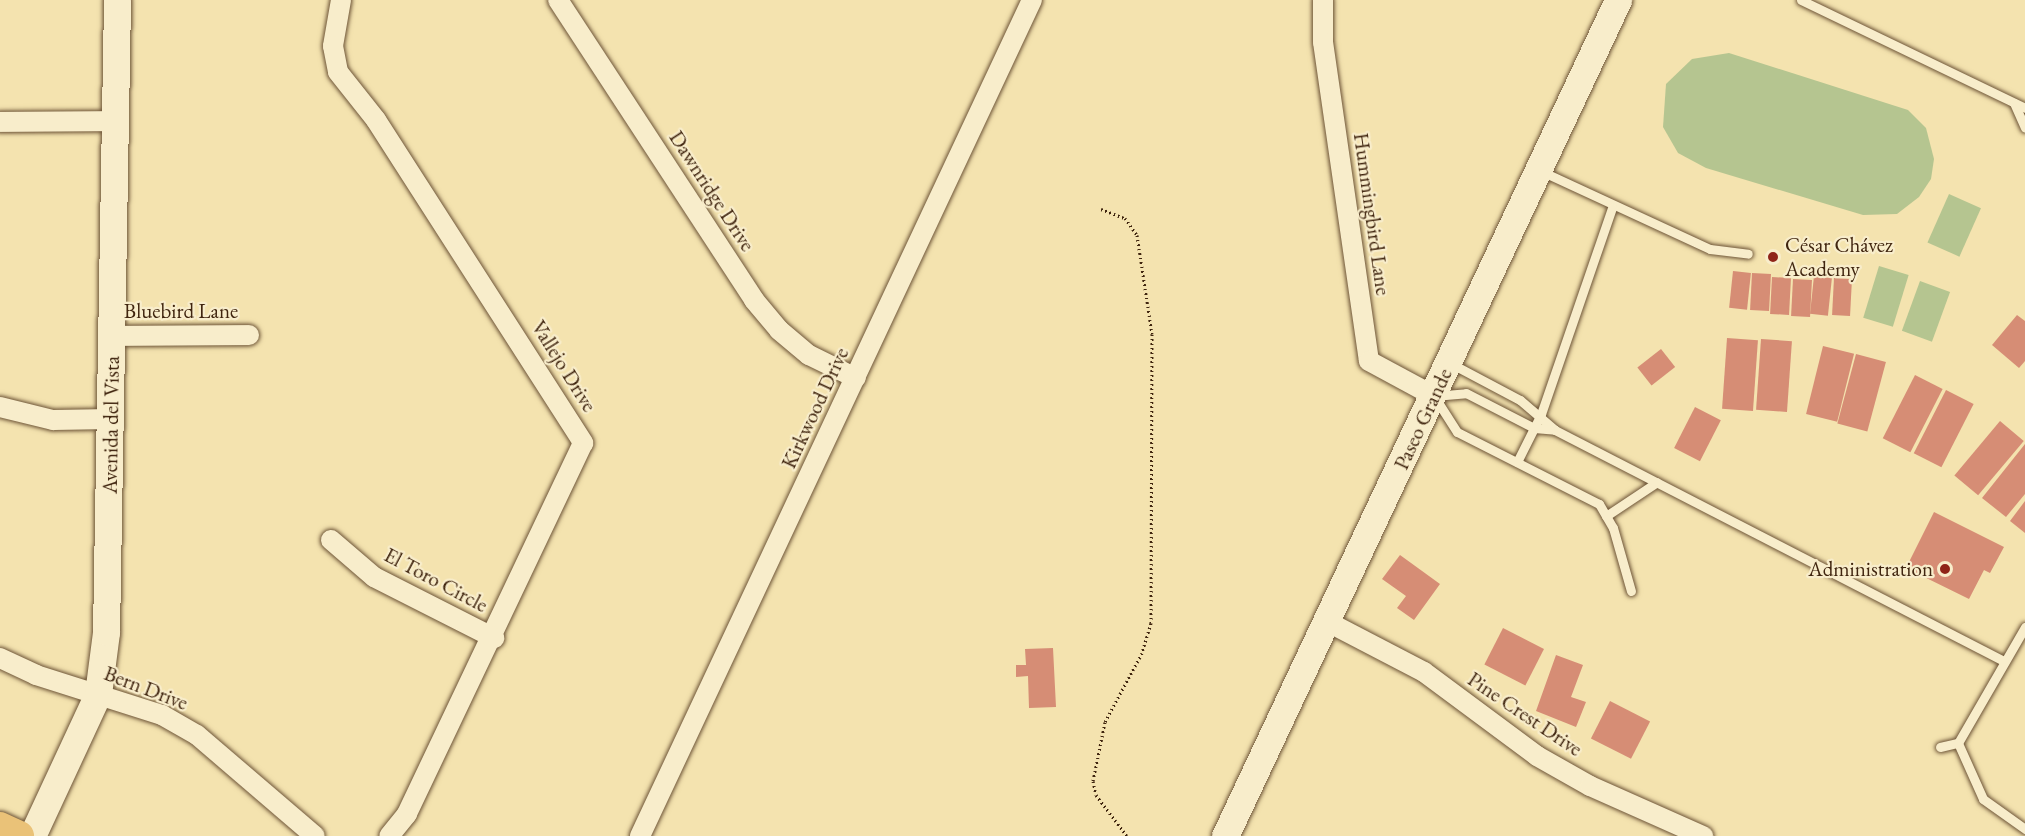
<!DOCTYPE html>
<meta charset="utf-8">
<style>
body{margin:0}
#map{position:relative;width:2025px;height:836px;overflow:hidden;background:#f4e3af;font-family:"EB Garamond",serif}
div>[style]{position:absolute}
.green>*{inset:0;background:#b5c590;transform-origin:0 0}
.building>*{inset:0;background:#d68d75;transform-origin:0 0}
.path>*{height:3px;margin-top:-1.5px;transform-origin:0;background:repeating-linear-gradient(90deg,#40250f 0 1.5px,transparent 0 4.5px)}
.roads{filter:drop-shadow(0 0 2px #6d5437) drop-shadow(0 0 2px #6d5437)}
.lane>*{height:9px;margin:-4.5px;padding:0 4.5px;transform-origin:4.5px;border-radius:4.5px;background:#f8edcb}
.street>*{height:20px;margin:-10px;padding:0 10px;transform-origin:10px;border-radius:10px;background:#f8edcb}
.secondary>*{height:27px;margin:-13.5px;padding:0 13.5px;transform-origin:13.5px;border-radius:13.5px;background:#f8edcb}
.primary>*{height:30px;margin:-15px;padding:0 15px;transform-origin:15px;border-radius:15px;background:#eac278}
.dots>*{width:16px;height:16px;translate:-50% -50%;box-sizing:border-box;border:3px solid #f8edcb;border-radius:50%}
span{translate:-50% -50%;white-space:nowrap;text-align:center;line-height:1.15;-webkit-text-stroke:4.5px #f8edcb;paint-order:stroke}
.street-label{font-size:21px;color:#40250f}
.poi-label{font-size:21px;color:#40250f}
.left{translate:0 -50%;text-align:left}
.right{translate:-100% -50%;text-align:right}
</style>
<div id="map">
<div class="green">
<div style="clip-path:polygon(1729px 53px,1908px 110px,1926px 128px,1934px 159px,1931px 179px,1919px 197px,1897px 214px,1863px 215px,1706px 168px,1678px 153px,1663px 127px,1666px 84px,1692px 59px)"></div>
<div style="left:1949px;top:194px;width:35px;height:53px;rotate:24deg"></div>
<div style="left:1879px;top:266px;width:31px;height:54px;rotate:17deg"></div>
<div style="left:1920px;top:281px;width:32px;height:53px;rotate:20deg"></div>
</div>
<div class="building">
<div style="left:1733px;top:271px;width:18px;height:37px;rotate:6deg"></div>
<div style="left:1752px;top:273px;width:19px;height:37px;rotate:3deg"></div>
<div style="left:1814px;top:276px;width:18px;height:38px;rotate:6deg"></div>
<div style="left:1772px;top:277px;width:19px;height:37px;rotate:3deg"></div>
<div style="left:1834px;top:278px;width:18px;height:37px;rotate:3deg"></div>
<div style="left:1793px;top:279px;width:19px;height:37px;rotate:3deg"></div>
<div style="clip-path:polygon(2017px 315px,2025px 321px,2025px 361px,2019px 368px,1992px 345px)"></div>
<div style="left:1727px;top:338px;width:31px;height:71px;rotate:4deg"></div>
<div style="left:1761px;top:339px;width:31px;height:71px;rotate:4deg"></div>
<div style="left:1823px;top:346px;width:32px;height:70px;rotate:14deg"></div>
<div style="left:1661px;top:349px;width:23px;height:30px;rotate:52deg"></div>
<div style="left:1856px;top:354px;width:31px;height:72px;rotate:15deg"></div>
<div style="left:1915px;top:375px;width:31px;height:71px;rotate:27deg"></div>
<div style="left:1946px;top:390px;width:31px;height:71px;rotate:27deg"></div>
<div style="left:1695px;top:407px;width:29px;height:46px;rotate:27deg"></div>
<div style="left:2000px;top:421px;width:31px;height:71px;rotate:40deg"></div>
<div style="clip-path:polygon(2025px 444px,2025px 494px,2006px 517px,1982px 498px)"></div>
<div style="clip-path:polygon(2025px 501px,2025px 533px,2010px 521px)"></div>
<div style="clip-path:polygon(1934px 512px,2004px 547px,1990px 573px,1984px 570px,1969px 599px,1906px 568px)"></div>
<div style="clip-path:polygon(1400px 555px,1440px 584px,1414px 620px,1397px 608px,1406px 596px,1382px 579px)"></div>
<div style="left:1503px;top:628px;width:46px;height:41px;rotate:27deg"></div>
<div style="clip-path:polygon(1053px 648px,1056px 707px,1029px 708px,1028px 676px,1016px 677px,1016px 665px,1026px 665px,1025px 649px)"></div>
<div style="clip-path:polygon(1556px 655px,1583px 665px,1571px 697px,1586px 702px,1576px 727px,1536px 711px)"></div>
<div style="left:1610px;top:701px;width:45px;height:42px;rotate:27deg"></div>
</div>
<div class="path">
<div style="left:1101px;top:209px;width:26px;rotate:21deg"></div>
<div style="left:1125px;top:218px;width:21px;rotate:55deg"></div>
<div style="left:1137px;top:235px;width:100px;rotate:81.4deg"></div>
<div style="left:1152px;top:334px;width:289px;rotate:90.2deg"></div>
<div style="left:1151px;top:623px;width:31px;rotate:107deg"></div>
<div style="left:1142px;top:653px;width:78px;rotate:118.2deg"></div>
<div style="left:1105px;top:722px;width:60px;rotate:101.5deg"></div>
<div style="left:1093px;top:781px;width:14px;rotate:78deg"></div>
<div style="left:1096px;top:795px;width:51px;rotate:52.9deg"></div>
</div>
<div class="roads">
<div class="lane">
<div style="left:1801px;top:0;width:249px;rotate:25.7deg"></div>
<div style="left:2014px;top:103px;width:27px;rotate:66deg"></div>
<div style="left:1541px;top:171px;width:186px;rotate:24.8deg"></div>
<div style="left:1710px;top:249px;width:38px;rotate:7deg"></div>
<div style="left:1450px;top:363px;width:79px;rotate:27.9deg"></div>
<div style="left:1520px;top:400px;width:46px;rotate:40.6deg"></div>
<div style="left:1517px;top:462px;width:54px;rotate:-63.4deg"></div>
<div style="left:1541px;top:414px;width:218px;rotate:-71deg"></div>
<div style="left:1606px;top:516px;width:61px;rotate:-33.7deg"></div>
<div style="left:1631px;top:591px;width:66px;rotate:-105.9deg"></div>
<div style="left:1613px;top:528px;width:28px;rotate:-120deg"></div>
<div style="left:1599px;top:504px;width:159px;rotate:-153.1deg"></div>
<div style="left:1457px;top:432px;width:43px;rotate:-122.6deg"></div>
<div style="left:1434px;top:396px;width:32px;rotate:-5deg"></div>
<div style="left:1466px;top:393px;width:76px;rotate:27.2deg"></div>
<div style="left:1534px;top:428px;width:21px;rotate:5deg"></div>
<div style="left:1555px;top:430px;width:503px;rotate:27.23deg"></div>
<div style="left:1958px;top:743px;width:61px;rotate:65.9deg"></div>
<div style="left:1983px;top:799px;width:52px;rotate:35.5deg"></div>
<div style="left:1940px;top:747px;width:18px;rotate:-13deg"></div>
<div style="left:1958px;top:743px;width:134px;rotate:-60deg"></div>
</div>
<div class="street">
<div style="left:341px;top:0;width:47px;rotate:99.9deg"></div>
<div style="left:333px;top:46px;width:26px;rotate:79deg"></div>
<div style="left:338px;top:72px;width:61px;rotate:51.6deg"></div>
<div style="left:376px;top:120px;width:384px;rotate:57.3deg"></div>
<div style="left:583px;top:443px;width:411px;rotate:115.4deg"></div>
<div style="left:407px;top:814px;width:28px;rotate:129deg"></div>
<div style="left:558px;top:0;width:358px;rotate:56.8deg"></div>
<div style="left:754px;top:300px;width:39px;rotate:50deg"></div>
<div style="left:779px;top:330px;width:39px;rotate:40deg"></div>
<div style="left:809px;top:355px;width:52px;rotate:26.1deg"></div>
<div style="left:1323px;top:0;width:42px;rotate:90deg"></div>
<div style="left:1323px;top:42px;width:322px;rotate:81.8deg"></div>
<div style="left:1369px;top:361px;width:74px;rotate:28.3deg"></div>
<div style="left:0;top:122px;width:116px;rotate:-0.5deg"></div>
<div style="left:113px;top:336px;width:136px;rotate:-0.4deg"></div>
<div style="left:0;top:407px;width:55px;rotate:13.8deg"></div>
<div style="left:53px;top:420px;width:59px;rotate:-1deg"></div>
<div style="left:331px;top:540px;width:57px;rotate:40.7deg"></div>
<div style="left:374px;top:577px;width:135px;rotate:26.9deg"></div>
<div style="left:1326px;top:621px;width:110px;rotate:27.5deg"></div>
<div style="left:1424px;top:672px;width:141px;rotate:36.6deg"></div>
<div style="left:1537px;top:756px;width:61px;rotate:29.5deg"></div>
<div style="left:1590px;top:786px;width:124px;rotate:23.9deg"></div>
<div style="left:0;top:658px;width:40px;rotate:25deg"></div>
<div style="left:36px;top:675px;width:132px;rotate:17.6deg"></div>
<div style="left:162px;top:715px;width:40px;rotate:29.7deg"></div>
<div style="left:197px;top:735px;width:155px;rotate:40.6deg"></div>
<div style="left:640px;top:836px;width:923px;rotate:-64.88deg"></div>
</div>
<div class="secondary">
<div style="left:32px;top:836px;width:157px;rotate:-65.1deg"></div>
<div style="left:98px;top:694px;width:63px;rotate:-82.6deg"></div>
<div style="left:106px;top:632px;width:632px;rotate:-89deg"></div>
<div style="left:1225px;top:836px;width:924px;rotate:-64.82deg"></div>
</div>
<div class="primary">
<div style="left:0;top:827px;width:21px;rotate:25deg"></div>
</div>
</div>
<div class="dots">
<div style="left:1773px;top:257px;background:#8f2418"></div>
<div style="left:1945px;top:569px;background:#8f2418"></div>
</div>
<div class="street-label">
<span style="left:712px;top:191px;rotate:57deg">Dawnridge Drive</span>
<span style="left:1372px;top:214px;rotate:82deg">Hummingbird Lane</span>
<span style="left:181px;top:311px">Bluebird Lane</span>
<span style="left:564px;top:366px;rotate:58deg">Vallejo Drive</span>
<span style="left:815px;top:408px;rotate:-65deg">Kirkwood Drive</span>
<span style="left:1423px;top:419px;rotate:-65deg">Paseo Grande</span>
<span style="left:111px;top:425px;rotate:-89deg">Avenida del Vista</span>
<span style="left:436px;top:580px;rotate:28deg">El Toro Circle</span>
<span style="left:146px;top:688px;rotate:21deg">Bern Drive</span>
<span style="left:1525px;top:714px;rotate:34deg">Pine Crest Drive</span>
</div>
<div class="poi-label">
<span class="left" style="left:1785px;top:257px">César Chávez<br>Academy</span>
<span class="right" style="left:1933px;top:569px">Administration</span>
</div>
</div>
